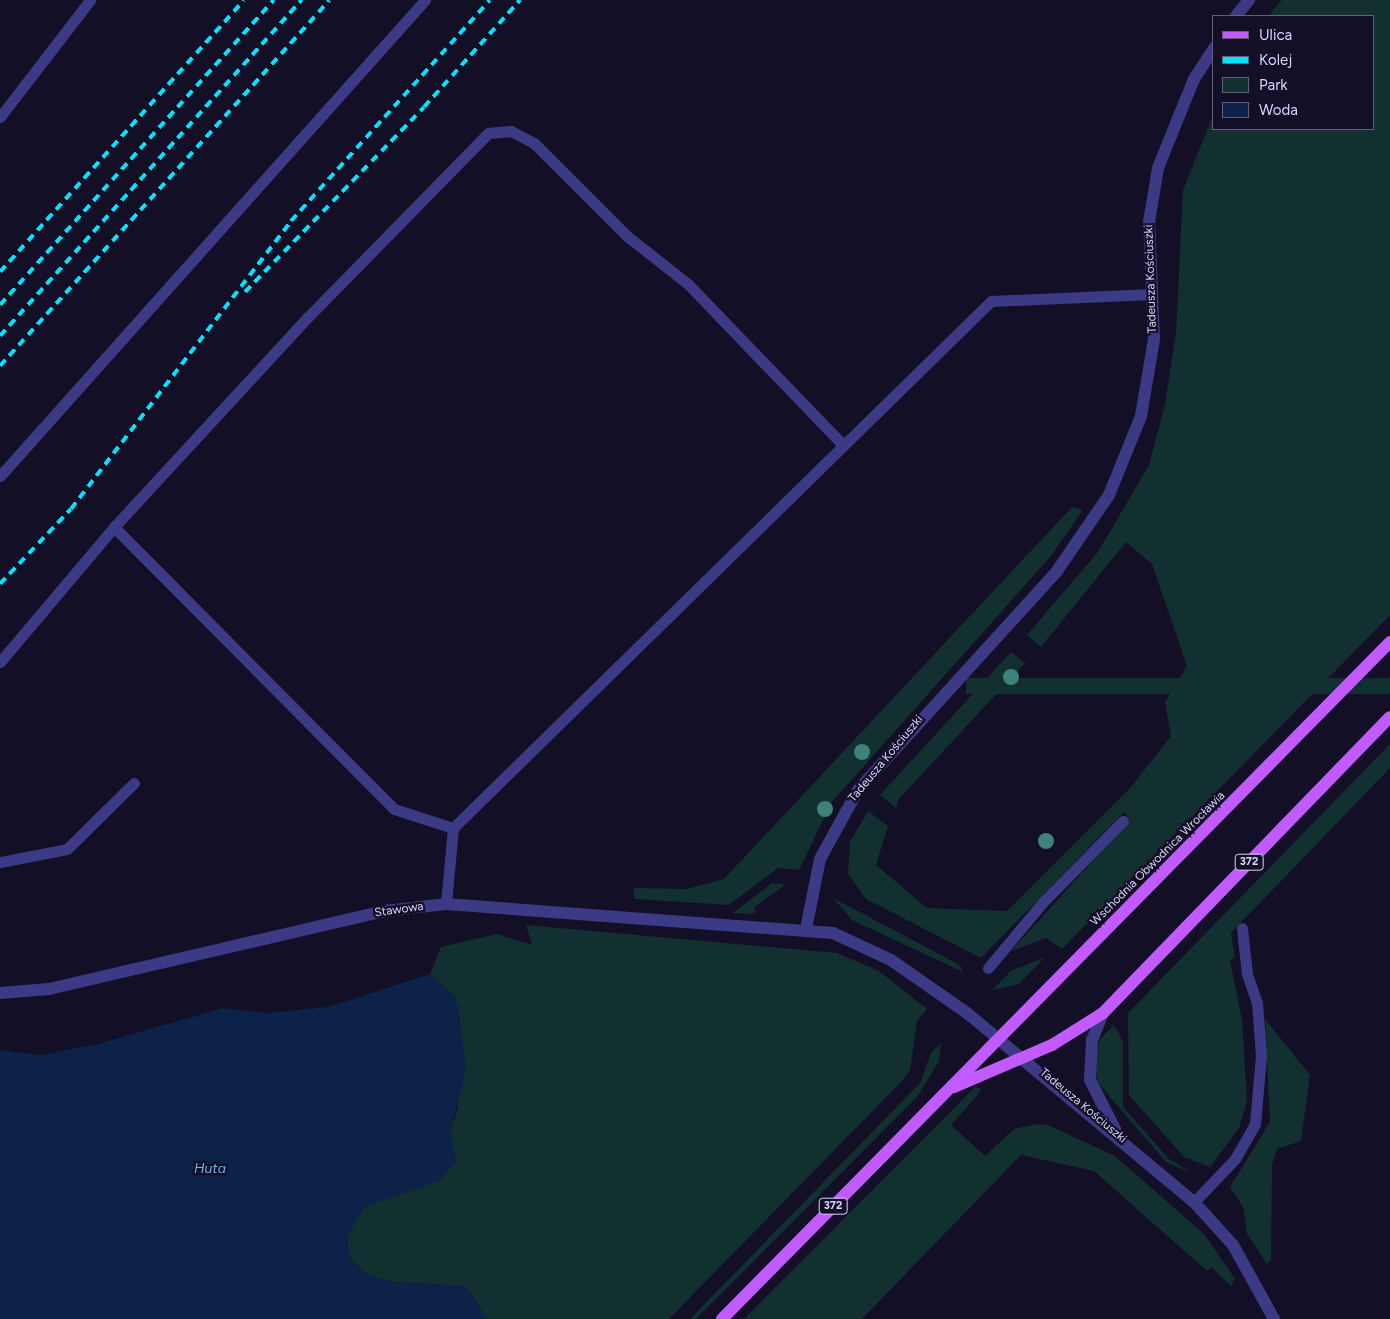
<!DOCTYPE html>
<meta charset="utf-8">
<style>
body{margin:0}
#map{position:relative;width:1390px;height:1319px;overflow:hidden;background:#130f26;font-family:Figtree,sans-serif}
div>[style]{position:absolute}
.green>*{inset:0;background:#12302f;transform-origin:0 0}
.water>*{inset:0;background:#0c2248}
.lane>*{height:11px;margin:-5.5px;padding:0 5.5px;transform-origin:5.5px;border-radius:5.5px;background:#3d3a85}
.street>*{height:12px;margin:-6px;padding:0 6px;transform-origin:6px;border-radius:6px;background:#3d3a85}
.primary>*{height:12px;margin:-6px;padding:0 6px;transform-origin:6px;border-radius:6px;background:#c25bff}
.rail>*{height:4px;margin-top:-2px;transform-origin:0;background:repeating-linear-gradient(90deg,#00e5ff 0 8px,transparent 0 14px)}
.trees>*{width:16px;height:16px;margin:-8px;border-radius:50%;background:#3d827b}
span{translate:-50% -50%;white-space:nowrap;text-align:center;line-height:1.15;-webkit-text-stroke:4.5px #130f26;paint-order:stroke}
.shield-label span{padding:1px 4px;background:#130f26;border:1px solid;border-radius:4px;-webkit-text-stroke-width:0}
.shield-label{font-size:11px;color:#d9d4ff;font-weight:700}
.street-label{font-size:12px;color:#d9d4ff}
.water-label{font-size:14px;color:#62b6ff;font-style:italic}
.legend{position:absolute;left:1212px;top:15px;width:162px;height:115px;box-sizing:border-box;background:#130f26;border:1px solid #625e7d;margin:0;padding:6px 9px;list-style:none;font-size:15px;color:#d9d4ff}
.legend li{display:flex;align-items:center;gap:10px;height:25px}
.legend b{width:25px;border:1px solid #625e7d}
</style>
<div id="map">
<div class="green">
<div style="clip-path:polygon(1282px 0,1390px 0,1390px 615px,1062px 949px,1046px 938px,1011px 951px,1130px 820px,1124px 812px,981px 958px,866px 899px,848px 874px,850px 842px,868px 811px,888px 826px,876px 865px,927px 908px,1007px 911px,1131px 787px,1171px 736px,1165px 702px,1187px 666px,1152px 564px,1126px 542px,1041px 647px,1027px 635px,1098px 552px,1149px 465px,1165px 404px,1176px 333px,1183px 190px,1214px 113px,1214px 129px,1374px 129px,1374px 16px,1268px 16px)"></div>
<div style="clip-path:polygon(1072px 507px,1083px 510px,1050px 557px,831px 803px,799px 870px,778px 868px,729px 905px,634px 899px,634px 888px,686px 889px,724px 879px)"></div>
<div style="clip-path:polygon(1011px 652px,1025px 663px,899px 799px,896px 808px,880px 795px)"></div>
<div style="left:1390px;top:678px;width:16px;height:424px;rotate:90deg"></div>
<div style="clip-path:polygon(1390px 744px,1390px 768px,1231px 933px,1235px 957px,1230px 960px,1242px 1020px,1247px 1101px,1239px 1128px,1210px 1167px,1184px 1157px,1129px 1095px,1128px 1013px)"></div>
<div style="clip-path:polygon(772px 883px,786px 884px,755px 907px,755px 914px,733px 913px)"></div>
<div style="clip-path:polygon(833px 898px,960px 965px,963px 972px,852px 920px)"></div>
<div style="clip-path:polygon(526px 925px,837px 953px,879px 971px,927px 1009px,917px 1021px,910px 1070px,904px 1079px,669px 1319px,487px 1319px,466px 1286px,391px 1282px,366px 1274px,350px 1258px,347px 1237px,364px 1207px,456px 1161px,450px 1134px,458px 1107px,455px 997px,430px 974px,441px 947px,497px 934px,532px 945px)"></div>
<div style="clip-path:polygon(1045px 957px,1019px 984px,992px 990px,1011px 971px)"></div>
<div style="clip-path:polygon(1265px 1019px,1310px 1075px,1301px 1141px,1277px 1149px,1272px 1164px,1271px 1261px,1267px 1264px,1247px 1234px,1243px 1207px,1230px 1187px,1270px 1122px)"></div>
<div style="clip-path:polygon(1114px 1025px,1123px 1041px,1123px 1107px,1169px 1159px,1193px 1174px,1166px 1162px,1098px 1083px,1095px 1064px,1100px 1039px)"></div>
<div style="clip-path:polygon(941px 1043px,939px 1061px,918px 1096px,696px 1319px,690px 1319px,920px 1083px,931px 1053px)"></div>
<div style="clip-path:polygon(975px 1087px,981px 1089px,976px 1097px,951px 1125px,985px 1156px,1014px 1129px,1036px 1124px,1048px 1125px,1115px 1156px,1204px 1234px,1235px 1279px,1231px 1286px,1211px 1267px,1207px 1271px,1094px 1171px,1021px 1155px,862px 1319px,744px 1319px)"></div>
</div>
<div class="water">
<div style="clip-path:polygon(430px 974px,455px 997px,460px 1017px,466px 1070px,450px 1134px,456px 1160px,440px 1181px,364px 1207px,347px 1237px,350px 1258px,366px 1274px,391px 1282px,466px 1286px,487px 1319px,0 1319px,0 1050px,40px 1055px,98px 1044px,223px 1008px,267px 1013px,328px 1007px)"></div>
</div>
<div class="lane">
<div style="left:0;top:117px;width:148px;rotate:-52.4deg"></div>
<div style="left:0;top:476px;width:638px;rotate:-48.24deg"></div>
<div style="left:114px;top:527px;width:397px;rotate:45.2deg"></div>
<div style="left:394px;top:809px;width:62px;rotate:17.9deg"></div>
<div style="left:453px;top:828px;width:76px;rotate:95.3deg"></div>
<div style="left:0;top:662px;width:177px;rotate:-49.8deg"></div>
<div style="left:114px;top:527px;width:286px;rotate:-47.3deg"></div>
<div style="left:308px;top:317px;width:257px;rotate:-45.6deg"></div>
<div style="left:488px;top:133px;width:23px;rotate:-5deg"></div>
<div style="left:511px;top:131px;width:26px;rotate:28deg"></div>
<div style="left:534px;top:143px;width:132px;rotate:45deg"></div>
<div style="left:627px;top:236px;width:78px;rotate:38.2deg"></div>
<div style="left:688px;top:284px;width:223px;rotate:46.1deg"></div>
<div style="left:453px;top:828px;width:753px;rotate:-44.41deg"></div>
<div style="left:991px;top:301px;width:161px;rotate:-2.5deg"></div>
<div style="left:0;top:862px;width:68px;rotate:-11deg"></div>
<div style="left:67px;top:849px;width:94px;rotate:-44.6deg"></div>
<div style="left:988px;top:968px;width:86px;rotate:-50.2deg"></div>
<div style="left:1043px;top:902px;width:114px;rotate:-45.4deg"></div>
<div style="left:1194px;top:1202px;width:59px;rotate:-46.4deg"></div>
<div style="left:1235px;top:1159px;width:40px;rotate:-60.3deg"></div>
<div style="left:1255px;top:1124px;width:68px;rotate:-85deg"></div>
<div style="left:1261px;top:1056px;width:53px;rotate:-94.3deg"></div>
<div style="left:1257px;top:1003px;width:31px;rotate:-109deg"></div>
<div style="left:1247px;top:974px;width:46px;rotate:-96.2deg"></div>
</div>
<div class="street">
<div style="left:1236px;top:16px;width:21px;rotate:-51deg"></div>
<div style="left:806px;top:929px;width:71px;rotate:-78.7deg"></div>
<div style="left:820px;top:859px;width:79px;rotate:-61.2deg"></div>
<div style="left:858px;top:790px;width:296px;rotate:-47.7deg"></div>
<div style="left:1057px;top:571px;width:92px;rotate:-55.6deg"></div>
<div style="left:1109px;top:495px;width:85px;rotate:-67.9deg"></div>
<div style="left:1141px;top:416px;width:78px;rotate:-80.4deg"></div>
<div style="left:1154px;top:339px;width:117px;rotate:-92.4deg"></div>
<div style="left:1149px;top:222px;width:55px;rotate:-80.5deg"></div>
<div style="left:1158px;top:168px;width:96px;rotate:-68deg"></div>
<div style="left:1194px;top:79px;width:37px;rotate:-57deg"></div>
<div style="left:0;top:993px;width:49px;rotate:-4.7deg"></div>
<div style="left:49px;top:989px;width:344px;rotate:-13.1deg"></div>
<div style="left:384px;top:911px;width:62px;rotate:-6.4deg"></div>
<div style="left:446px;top:904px;width:388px;rotate:4.3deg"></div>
<div style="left:833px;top:933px;width:64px;rotate:25deg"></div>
<div style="left:891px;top:960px;width:93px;rotate:34.9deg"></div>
<div style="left:967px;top:1013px;width:295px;rotate:39.8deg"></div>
<div style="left:1194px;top:1202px;width:58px;rotate:47.8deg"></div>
<div style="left:1233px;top:1245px;width:85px;rotate:61deg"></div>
<div style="left:1103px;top:1013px;width:29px;rotate:112deg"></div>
<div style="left:1092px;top:1040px;width:40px;rotate:92.9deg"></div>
<div style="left:1090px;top:1080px;width:57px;rotate:63deg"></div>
</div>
<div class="primary">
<div style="left:954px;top:1087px;width:107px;rotate:-23.2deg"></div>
<div style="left:1052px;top:1045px;width:60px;rotate:-32.1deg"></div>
<div style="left:1103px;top:1013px;width:412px;rotate:-45.9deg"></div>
<div style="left:722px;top:1319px;width:951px;rotate:-45.38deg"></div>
</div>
<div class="rail">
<div style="left:0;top:272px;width:365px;rotate:-48.1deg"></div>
<div style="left:245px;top:292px;width:257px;rotate:-45.9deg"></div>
<div style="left:424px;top:107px;width:144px;rotate:-48.1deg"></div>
<div style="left:0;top:305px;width:410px;rotate:-48.1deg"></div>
<div style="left:0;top:336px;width:452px;rotate:-48.1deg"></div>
<div style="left:0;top:366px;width:492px;rotate:-48deg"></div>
<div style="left:0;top:584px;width:103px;rotate:-46.6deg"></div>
<div style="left:71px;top:509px;width:362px;rotate:-52.6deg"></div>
<div style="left:291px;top:221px;width:297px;rotate:-48deg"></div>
</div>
<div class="trees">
<div style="left:1011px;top:677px"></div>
<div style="left:862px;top:752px"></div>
<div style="left:825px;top:809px"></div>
<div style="left:1046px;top:841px"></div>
</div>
<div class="shield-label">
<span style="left:1249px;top:862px">372</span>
<span style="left:833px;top:1206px">372</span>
</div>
<div class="street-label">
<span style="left:1151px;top:279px;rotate:-92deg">Tadeusza Kościuszki</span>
<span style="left:886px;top:759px;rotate:-50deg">Tadeusza Kościuszki</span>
<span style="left:1158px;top:859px;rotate:-45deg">Wschodnia Obwodnica Wrocławia</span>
<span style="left:399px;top:910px;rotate:-8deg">Stawowa</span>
<span style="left:1083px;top:1106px;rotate:40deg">Tadeusza Kościuszki</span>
</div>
<div class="water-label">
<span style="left:210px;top:1169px">Huta</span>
</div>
<ul class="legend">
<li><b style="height:6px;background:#c25bff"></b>Ulica</li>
<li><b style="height:6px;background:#00e5ff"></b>Kolej</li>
<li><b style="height:14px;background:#12302f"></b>Park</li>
<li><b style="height:14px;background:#0c2248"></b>Woda</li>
</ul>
</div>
